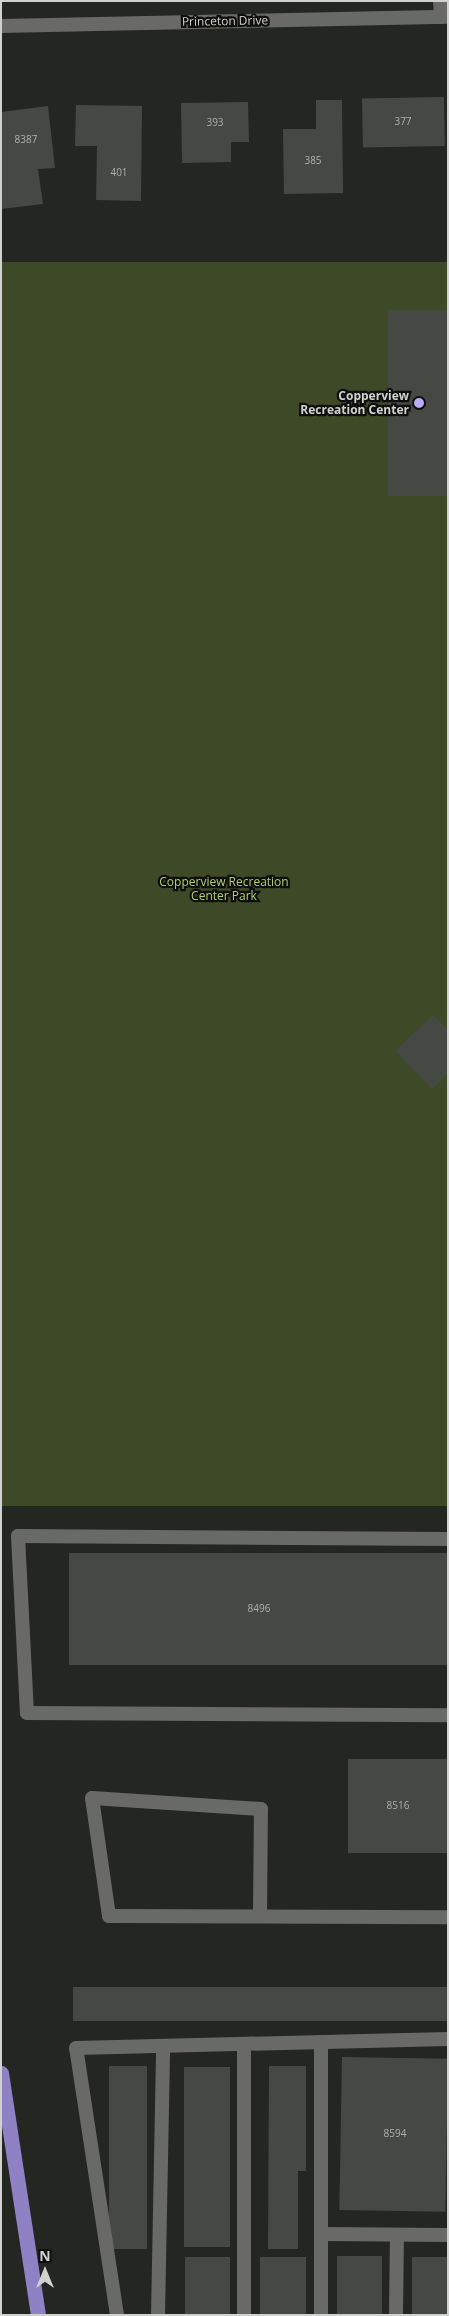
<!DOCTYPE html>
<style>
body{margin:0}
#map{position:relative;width:449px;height:2316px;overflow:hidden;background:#242622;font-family:"Open Sans",sans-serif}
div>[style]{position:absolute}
.green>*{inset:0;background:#3e4a27;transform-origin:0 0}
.building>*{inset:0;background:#464844;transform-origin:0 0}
.service>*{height:14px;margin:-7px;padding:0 7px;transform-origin:7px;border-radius:7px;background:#696a66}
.minor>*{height:14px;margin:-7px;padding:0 7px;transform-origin:7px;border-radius:7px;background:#696a66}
.motorway>*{height:15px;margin:-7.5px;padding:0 7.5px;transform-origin:7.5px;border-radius:7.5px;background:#9080c4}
.dots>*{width:14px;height:14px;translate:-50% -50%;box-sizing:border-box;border:2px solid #0e0e0d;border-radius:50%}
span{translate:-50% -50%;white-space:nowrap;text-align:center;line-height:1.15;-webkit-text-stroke:4.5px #0e0e0d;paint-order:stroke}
.number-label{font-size:10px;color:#aeb0ac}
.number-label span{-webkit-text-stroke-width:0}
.street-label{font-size:12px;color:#d1d2cf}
.poi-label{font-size:12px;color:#d1d2cf;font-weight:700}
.right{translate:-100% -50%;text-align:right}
.park-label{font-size:12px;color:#afce77}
.frame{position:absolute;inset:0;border:2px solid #d1d2cf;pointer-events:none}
.north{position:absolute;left:20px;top:2246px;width:50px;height:50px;-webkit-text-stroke:4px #0e0e0d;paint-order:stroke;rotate:0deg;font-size:14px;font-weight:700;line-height:20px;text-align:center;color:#d1d2cf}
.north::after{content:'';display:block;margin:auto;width:18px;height:22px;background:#d1d2cf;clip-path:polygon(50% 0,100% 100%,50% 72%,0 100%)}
</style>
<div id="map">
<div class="green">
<div style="left:448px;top:262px;width:1244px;height:447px;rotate:90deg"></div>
</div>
<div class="building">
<div style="left:444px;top:97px;width:49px;height:82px;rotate:89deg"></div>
<div style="clip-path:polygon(316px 100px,342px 100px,343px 193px,284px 194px,283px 129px,316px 129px)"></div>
<div style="clip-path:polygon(248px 102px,249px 142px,231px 142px,231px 162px,182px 163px,181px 103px)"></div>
<div style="clip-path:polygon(76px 105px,142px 106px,141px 201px,96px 200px,97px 146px,75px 146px)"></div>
<div style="clip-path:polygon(48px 106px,55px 168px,38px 169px,43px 204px,1px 209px,1px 112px)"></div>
<div style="left:448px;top:310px;width:186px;height:60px;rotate:90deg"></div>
<div style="clip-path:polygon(433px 1015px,448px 1030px,448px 1073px,432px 1089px,395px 1051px)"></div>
<div style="left:69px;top:1553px;width:379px;height:112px"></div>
<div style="left:348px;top:1759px;width:100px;height:94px"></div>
<div style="left:73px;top:1987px;width:375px;height:34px"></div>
<div style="left:342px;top:2057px;width:106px;height:153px;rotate:1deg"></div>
<div style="left:109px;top:2066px;width:38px;height:183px"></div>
<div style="clip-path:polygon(269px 2066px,306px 2066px,306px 2171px,298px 2171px,298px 2249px,268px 2249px)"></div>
<div style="left:184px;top:2067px;width:46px;height:180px"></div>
<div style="left:337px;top:2256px;width:45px;height:59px"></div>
<div style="left:185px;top:2257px;width:45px;height:58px"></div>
<div style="left:260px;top:2257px;width:46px;height:58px"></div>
<div style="left:412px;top:2257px;width:36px;height:58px"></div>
</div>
<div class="service">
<div style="left:448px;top:1539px;width:430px;rotate:-179.6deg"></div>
<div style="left:18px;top:1536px;width:177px;rotate:87.1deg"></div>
<div style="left:27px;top:1713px;width:421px;rotate:0.3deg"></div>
<div style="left:260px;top:1916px;width:107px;rotate:-89.5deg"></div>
<div style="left:261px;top:1809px;width:169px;rotate:-176.3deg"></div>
<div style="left:92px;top:1798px;width:119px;rotate:81.8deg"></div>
<div style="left:109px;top:1916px;width:339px;rotate:0.2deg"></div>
<div style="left:321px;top:2042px;width:192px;rotate:90deg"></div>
<div style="left:321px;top:2234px;width:127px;rotate:0.5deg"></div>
<div style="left:244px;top:2044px;width:271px;rotate:90deg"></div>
<div style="left:321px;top:2234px;width:81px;rotate:90deg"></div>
<div style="left:117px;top:2315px;width:270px;rotate:-98.7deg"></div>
<div style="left:76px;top:2048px;width:372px;rotate:-1.4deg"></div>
<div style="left:158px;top:2315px;width:269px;rotate:-88.9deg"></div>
<div style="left:396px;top:2315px;width:80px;rotate:-89.3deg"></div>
</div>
<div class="minor">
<div style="left:440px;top:1px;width:16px;rotate:86deg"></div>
<div style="left:1px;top:26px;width:447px;rotate:-1.2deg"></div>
</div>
<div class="motorway">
<div style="left:1px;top:2073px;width:245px;rotate:81.3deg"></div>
</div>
<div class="dots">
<div style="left:419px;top:403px;background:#bbaaf6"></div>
</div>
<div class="number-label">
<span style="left:403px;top:122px">377</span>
<span style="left:215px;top:123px">393</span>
<span style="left:26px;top:140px">8387</span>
<span style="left:313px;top:161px">385</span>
<span style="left:119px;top:173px">401</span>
<span style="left:259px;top:1609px">8496</span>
<span style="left:398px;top:1806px">8516</span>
<span style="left:395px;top:2134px">8594</span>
</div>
<div class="street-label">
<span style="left:225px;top:21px;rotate:-1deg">Princeton Drive</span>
</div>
<div class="poi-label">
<span class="right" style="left:409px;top:403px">Copperview<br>Recreation Center</span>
</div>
<div class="park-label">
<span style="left:224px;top:889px">Copperview Recreation<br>Center Park</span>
</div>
<div class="frame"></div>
<div class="north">N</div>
</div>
